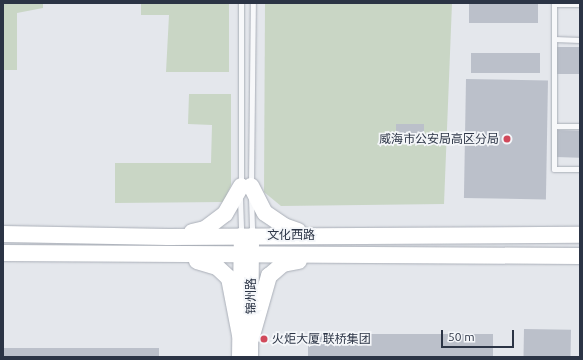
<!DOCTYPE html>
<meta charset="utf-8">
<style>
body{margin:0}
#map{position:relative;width:583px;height:360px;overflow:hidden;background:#e4e7ec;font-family:Ubuntu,"Noto Sans SC",sans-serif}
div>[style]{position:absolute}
.green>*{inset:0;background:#c9d6c5}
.building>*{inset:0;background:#bbc0ca;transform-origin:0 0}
.roads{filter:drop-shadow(0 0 1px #a9aeb7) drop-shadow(0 0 1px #a9aeb7)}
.lane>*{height:5px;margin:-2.5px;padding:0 2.5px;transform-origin:2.5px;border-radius:2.5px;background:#f7f8fa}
.secondary>*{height:14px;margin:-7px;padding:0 7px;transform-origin:7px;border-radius:7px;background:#fff}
.primary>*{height:16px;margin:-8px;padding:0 8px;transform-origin:8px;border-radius:8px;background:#fff}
.dots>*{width:11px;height:11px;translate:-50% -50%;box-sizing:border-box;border:2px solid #f4f6f9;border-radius:50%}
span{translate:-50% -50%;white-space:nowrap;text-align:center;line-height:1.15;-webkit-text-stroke:3.5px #f4f6f9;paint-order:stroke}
.poi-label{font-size:12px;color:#2b3445}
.right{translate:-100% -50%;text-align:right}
.left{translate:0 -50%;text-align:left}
.street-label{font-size:12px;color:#2b3445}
.frame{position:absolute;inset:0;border:4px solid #2b3445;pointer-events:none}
.scale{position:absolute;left:441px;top:330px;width:73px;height:18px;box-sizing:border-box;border:2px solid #2b3445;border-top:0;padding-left:5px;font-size:12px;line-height:14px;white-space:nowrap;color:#2b3445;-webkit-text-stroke:3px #f4f6f9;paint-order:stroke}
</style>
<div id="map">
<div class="green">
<div style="clip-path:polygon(3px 3px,43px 3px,43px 8px,17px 13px,17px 70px,3px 70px)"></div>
<div style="clip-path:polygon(141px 3px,229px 3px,229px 72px,166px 72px,169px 15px,141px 15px)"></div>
<div style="clip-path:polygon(265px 3px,452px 3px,444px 204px,281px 206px,264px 192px)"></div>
<div style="clip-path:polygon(189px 94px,231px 94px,231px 185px,224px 202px,115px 203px,115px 163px,211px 163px,212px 125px,188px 124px)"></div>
</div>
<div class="building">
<div style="left:469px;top:3px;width:69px;height:20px"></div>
<div style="left:556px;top:47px;width:24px;height:27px"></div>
<div style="left:471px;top:53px;width:69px;height:20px"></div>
<div style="left:466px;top:79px;width:82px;height:119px;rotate:1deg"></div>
<div style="left:396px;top:124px;width:28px;height:20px"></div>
<div style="left:557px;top:130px;width:23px;height:27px;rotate:2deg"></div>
<div style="left:524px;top:329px;width:47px;height:28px;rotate:1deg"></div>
<div style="left:308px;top:334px;width:185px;height:23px"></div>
<div style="left:3px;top:348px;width:156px;height:9px"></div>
</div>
<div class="roads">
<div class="lane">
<div style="left:580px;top:4px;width:26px;rotate:180deg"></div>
<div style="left:554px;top:4px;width:165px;rotate:90deg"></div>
<div style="left:554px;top:169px;width:26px"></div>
<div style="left:554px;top:39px;width:26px;rotate:2deg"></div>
<div style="left:554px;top:126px;width:26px"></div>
<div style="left:241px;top:184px;width:181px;rotate:-90deg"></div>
<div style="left:251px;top:184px;width:181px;rotate:-89.4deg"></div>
<div style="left:240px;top:198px;width:36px;rotate:88deg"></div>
<div style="left:251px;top:198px;width:36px;rotate:88deg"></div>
</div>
<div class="secondary">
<div style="left:239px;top:357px;width:122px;rotate:-89.1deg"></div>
<div style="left:251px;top:357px;width:122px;rotate:-89.5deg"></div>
</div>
<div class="primary">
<div style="left:251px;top:186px;width:30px;rotate:63deg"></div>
<div style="left:265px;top:213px;width:23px;rotate:34deg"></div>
<div style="left:284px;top:226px;width:15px;rotate:20deg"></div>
<div style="left:192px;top:232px;width:13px;rotate:-13deg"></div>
<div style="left:205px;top:229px;width:25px;rotate:-37deg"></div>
<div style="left:225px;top:214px;width:32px;rotate:-60deg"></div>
<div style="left:3px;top:234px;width:165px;rotate:1deg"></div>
<div style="left:168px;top:237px;width:412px;rotate:-0.3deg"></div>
<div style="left:3px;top:253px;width:577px;rotate:0.3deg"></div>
<div style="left:197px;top:261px;width:21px;rotate:17deg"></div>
<div style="left:217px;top:267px;width:16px;rotate:43deg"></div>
<div style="left:229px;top:278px;width:58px;rotate:79.1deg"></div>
<div style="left:251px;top:339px;width:66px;rotate:-74.1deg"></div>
<div style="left:269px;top:276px;width:18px;rotate:-41deg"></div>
<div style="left:283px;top:264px;width:16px;rotate:-11deg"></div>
</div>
</div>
<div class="dots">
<div style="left:507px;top:139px;background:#d1495b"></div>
<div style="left:264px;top:339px;background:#d1495b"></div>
</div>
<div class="poi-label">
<span class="right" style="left:499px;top:139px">威海市公安局高区分局</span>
<span class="left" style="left:272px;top:339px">火炬大厦 联桥集团</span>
</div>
<div class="street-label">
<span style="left:291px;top:235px">文化西路</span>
<span style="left:251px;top:296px;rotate:-90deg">锦州路</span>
</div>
<div class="frame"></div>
<div class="scale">50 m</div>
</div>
